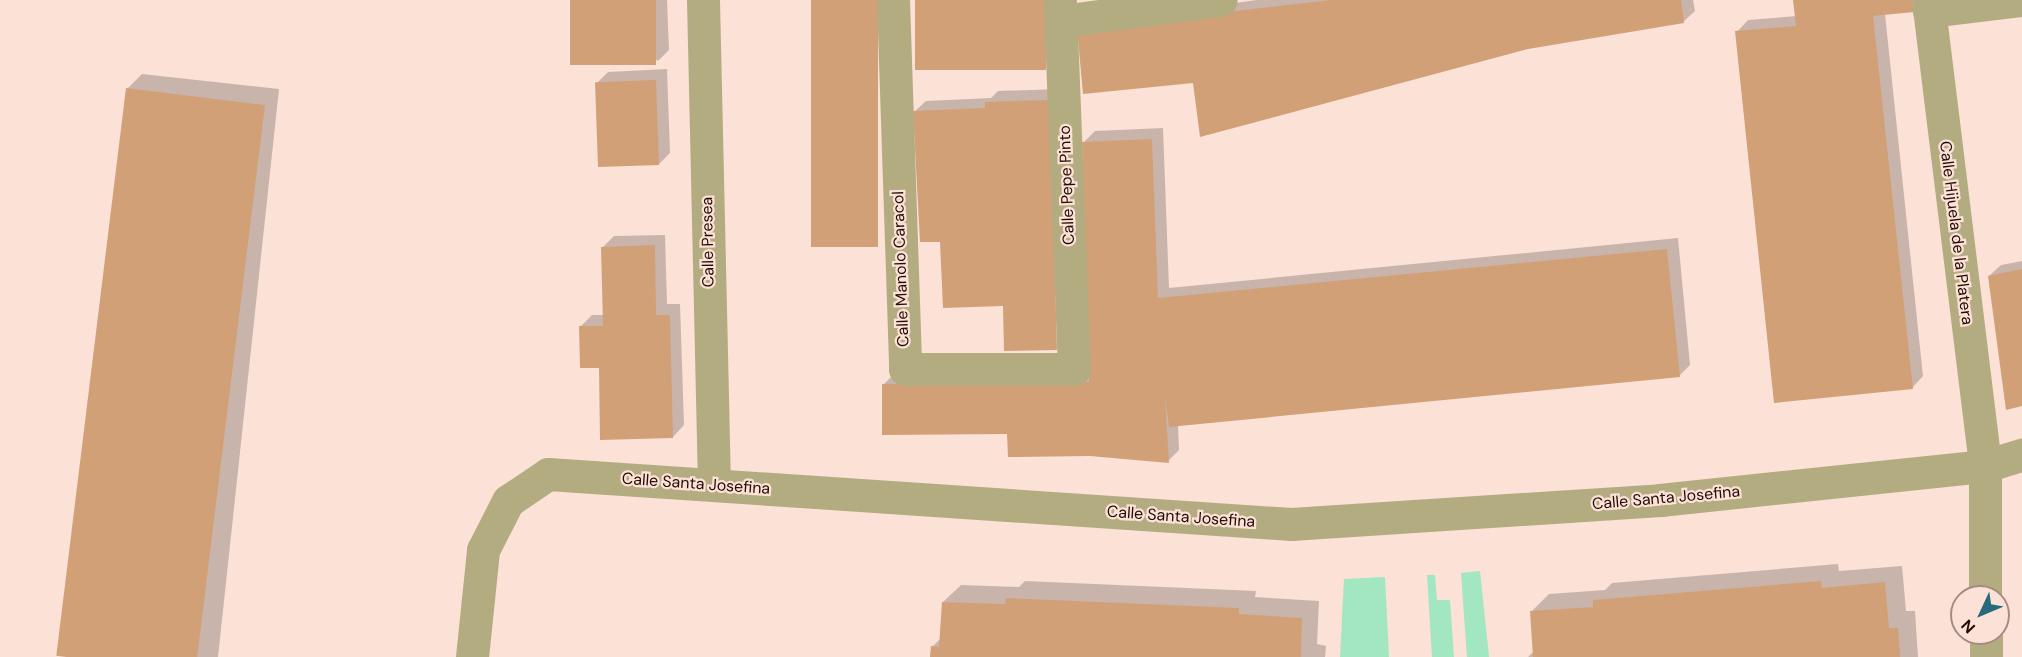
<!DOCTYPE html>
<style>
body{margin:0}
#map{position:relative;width:2022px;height:657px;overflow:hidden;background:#fce1d7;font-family:"DM Sans",sans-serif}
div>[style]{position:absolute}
.green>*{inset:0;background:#a2e6c2}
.shadow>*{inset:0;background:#0003}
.building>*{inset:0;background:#d2a077;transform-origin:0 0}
.street>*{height:33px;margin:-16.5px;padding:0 16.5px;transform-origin:16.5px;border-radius:16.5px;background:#b3ac80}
span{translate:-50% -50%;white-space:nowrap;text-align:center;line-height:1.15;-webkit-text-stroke:4.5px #fce1d7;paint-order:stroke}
.street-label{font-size:16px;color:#230d06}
.north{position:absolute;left:1950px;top:585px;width:60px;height:60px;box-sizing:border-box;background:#fce1d7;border:2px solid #a58c83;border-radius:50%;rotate:226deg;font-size:16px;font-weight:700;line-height:24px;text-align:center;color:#230d06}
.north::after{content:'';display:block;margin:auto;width:21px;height:27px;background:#28697d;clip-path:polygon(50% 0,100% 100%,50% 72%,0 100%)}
</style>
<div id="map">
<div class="green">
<div style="clip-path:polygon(1480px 571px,1489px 657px,1467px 657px,1461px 573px)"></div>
<div style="clip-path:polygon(1427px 575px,1435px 575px,1437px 600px,1450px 600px,1454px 657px,1432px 657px)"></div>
<div style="clip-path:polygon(1385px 577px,1389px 657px,1340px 657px,1344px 579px)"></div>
</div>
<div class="shadow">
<div style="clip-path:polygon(572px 0,667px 0,669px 50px,658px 61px)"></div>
<div style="clip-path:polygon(1257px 0,1693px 0,1695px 11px,1683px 22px,1528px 48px,1198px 8px)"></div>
<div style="clip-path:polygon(1795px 0,1885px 14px,1923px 376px,1912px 388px,1737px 32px,1748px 20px,1797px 16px)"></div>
<div style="clip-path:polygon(667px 69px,670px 153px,659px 164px,597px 83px,608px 72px)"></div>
<div style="clip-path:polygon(142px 74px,279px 89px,218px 657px,66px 657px,127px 89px)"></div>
<div style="clip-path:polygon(1061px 89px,1005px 304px,941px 240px,914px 112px,926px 101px,991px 98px,998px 91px)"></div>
<div style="clip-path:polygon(1163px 128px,1169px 288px,1678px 238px,1690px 365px,1679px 376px,1178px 424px,1179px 450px,1168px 461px,1008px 432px,883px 385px,895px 373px,1090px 372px,1084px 142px,1095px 131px)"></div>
<div style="clip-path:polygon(665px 235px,667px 304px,680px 304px,684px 425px,673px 437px,600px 367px,580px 327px,592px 315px,605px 315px,603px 247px,614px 236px)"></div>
<div style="clip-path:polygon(2022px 261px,2022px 404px,1989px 276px,2001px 265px)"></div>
<div style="clip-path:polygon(1838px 564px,1839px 571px,1902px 566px,1906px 611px,1915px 611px,1918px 657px,1528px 657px,1534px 651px,1531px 612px,1549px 594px,1605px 590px,1612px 583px)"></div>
<div style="clip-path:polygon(1025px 581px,1256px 591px,1255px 597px,1319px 601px,1317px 644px,1326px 646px,1325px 657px,932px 657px,932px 647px,941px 638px,943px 602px,961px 585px,1019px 587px)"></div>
</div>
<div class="building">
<div style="left:570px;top:0;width:86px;height:65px"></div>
<div style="left:811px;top:0;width:67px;height:247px"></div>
<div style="left:915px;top:0;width:131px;height:70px"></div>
<div style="clip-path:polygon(1331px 0,1681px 0,1684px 23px,1528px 49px,1200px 137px,1193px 83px,1083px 94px,1077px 29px)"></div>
<div style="clip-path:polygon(1793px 0,1912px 0,1914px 12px,1873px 16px,1913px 389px,1774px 403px,1735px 31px,1796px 26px)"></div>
<div style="left:656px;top:80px;width:85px;height:61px;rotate:88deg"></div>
<div style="left:126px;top:88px;width:140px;height:572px;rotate:7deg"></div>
<div style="clip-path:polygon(1050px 100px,1057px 350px,1004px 351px,1003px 306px,943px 308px,940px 242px,920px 242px,913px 111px,985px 108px,985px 102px)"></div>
<div style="clip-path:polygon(1152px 139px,1158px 298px,1667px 249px,1680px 377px,1169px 427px,1165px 397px,1169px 463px,1090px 456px,1008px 457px,1007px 434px,882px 435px,882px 384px,1089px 382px,1082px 142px)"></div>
<div style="clip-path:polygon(655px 245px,656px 315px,670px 315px,673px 438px,600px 440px,599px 368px,580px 368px,579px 326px,603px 326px,601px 247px)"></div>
<div style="clip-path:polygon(2022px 269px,2022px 406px,2006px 410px,1988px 276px)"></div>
<div style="clip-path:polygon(1821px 581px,1822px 588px,1885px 582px,1889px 628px,1898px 628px,1900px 657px,1533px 657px,1530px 611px,1593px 607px,1593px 600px)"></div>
<div style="clip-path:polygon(1006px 598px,1239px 608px,1239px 614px,1302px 618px,1301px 657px,930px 657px,931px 646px,939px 647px,942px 602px,1005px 604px)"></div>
</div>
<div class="street">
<div style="left:703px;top:0;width:485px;rotate:88.7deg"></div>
<div style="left:893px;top:0;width:369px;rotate:88.1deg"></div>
<div style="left:905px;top:369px;width:169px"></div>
<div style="left:1074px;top:369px;width:369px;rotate:-92.2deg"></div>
<div style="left:1928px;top:0;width:469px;rotate:83deg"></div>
<div style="left:1985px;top:466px;width:131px;rotate:90deg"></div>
<div style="left:1929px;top:11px;width:92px;rotate:-6.9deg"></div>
<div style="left:1061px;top:21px;width:161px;rotate:-7.5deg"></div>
<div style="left:1986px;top:633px;width:24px;rotate:90deg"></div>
<div style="left:472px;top:657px;width:108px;rotate:-84.1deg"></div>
<div style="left:483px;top:550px;width:55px;rotate:-63deg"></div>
<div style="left:508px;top:501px;width:48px;rotate:-34deg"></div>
<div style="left:548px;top:474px;width:745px;rotate:3.85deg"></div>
<div style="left:1291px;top:524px;width:370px;rotate:-3.7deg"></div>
<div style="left:1660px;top:500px;width:327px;rotate:-6deg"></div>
<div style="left:1985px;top:466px;width:39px;rotate:-17deg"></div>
</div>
<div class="street-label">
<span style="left:1067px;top:185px;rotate:-92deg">Calle Pepe Pinto</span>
<span style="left:1956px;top:233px;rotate:83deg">Calle Hijuela de la Platera</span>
<span style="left:708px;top:242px;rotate:-91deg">Calle Presea</span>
<span style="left:901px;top:269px;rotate:-92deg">Calle Manolo Caracol</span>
<span style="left:696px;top:484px;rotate:4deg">Calle Santa Josefina</span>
<span style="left:1666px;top:498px;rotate:-5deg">Calle Santa Josefina</span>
<span style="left:1181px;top:517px;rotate:4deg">Calle Santa Josefina</span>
</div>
<div class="north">N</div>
</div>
